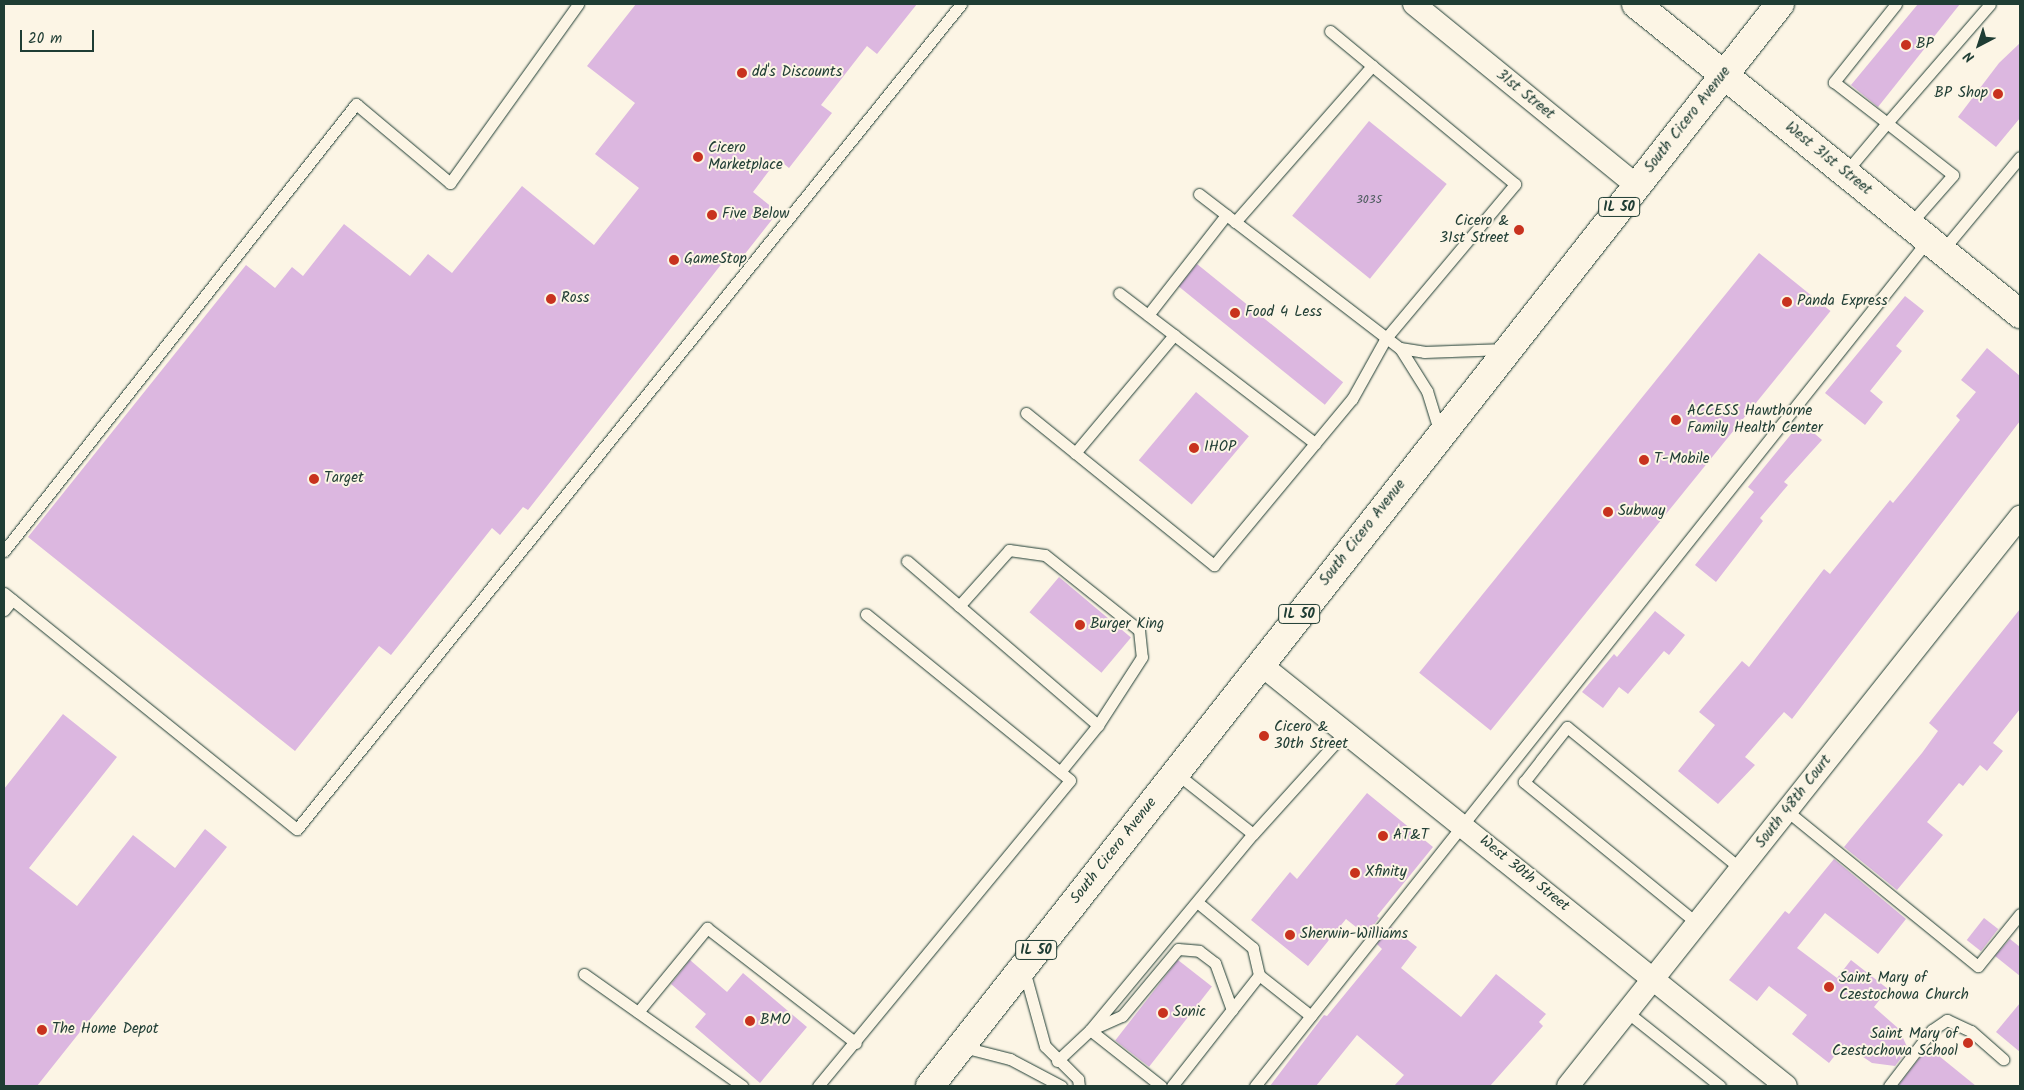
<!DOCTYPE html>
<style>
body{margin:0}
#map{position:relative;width:2024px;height:1090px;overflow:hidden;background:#fcf5e5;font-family:Kalam,sans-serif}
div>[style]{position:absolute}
.building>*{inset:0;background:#dcb7e0;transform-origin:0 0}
.roads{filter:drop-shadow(0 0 1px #1f3d34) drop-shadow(0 0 1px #1f3d34)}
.lane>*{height:11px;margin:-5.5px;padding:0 5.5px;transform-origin:5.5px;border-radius:5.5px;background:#fcf5e5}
.street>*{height:22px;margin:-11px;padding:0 11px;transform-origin:11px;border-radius:11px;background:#fcf5e5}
.secondary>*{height:28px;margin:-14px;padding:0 14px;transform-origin:14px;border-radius:14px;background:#fcf5e5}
.primary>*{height:28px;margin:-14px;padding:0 14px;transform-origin:14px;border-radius:14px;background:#fcf5e5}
.dots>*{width:14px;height:14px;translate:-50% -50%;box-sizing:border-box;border:2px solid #fcf5e5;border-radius:50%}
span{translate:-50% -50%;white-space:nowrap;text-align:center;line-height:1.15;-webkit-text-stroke:4px #fcf5e5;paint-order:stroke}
.number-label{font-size:12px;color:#4e5c5f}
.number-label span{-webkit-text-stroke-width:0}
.shield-label span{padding:1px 4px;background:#fcf5e5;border:1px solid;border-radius:4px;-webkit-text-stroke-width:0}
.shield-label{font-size:14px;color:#1f3d34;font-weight:700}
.poi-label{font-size:15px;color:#1f3d34}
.left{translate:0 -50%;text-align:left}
.right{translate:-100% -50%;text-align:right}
.street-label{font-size:15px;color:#1f3d34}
.frame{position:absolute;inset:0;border:5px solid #1f3d34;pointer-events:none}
.north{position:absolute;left:1954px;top:20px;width:50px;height:50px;-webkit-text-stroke:4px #fcf5e5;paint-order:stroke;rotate:220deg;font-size:14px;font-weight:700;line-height:20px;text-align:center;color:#1f3d34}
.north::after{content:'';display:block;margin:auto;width:18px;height:22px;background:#1f3d34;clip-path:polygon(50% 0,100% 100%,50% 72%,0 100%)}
.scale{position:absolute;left:20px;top:30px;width:74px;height:22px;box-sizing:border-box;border:2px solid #1f3d34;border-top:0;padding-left:6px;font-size:15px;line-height:18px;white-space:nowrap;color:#1f3d34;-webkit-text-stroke:4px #fcf5e5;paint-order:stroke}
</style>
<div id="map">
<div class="building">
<div style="clip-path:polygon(636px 4px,917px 4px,877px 54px,867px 46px,821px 105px,832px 113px,789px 168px,778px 159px,753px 192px,778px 212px,737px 264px,727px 257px,528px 510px,523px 507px,500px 535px,492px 528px,391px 655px,379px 646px,295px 751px,28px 537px,246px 265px,275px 288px,292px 267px,303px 276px,344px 224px,410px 276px,428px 254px,452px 273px,522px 186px,594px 245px,639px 188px,595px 154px,635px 103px,587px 66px)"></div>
<div style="clip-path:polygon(1918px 4px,1960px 4px,1878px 107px,1851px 85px)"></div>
<div style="clip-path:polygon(2020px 43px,2020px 118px,1996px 147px,1958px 117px,1999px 63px)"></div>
<div style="left:1369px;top:121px;width:100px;height:122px;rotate:39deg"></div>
<div style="left:1759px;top:253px;width:92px;height:540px;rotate:39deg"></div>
<div style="left:1197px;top:264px;width:188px;height:29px;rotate:39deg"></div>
<div style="clip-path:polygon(1905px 296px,1924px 311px,1896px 346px,1902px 351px,1870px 391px,1883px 402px,1865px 425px,1825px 393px)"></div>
<div style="clip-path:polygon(1987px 348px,2020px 376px,2020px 421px,1792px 719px,1784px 712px,1745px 757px,1755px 765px,1718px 804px,1678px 771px,1715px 725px,1699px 712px,1742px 661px,1749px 667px,1824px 569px,1830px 574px,1890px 500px,1893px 503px,1912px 480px,1960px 420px,1956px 416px,1976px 392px,1961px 380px)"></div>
<div style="left:1196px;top:392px;width:69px;height:89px;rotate:40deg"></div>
<div style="clip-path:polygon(1801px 422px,1822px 440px,1784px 482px,1788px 485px,1760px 518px,1763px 521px,1716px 582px,1695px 565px,1754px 492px,1748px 487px)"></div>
<div style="left:1059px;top:577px;width:94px;height:46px;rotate:40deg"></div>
<div style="clip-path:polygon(2020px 609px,2020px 709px,1993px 743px,2003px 751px,1987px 771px,1980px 765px,1963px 786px,1959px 783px,1927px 822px,1943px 835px,1897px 890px,1844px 847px,1922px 753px,1938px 731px,1929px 723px)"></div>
<div style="clip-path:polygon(1655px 611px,1685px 635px,1669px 655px,1664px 651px,1628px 694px,1619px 687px,1603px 708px,1582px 692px,1614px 654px,1617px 657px)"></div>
<div style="clip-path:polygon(63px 714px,117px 757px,29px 868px,77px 906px,133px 835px,175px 868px,205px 829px,227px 847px,37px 1086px,4px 1086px,4px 789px)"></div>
<div style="clip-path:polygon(1367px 793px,1433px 847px,1377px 916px,1379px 918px,1366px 935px,1346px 919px,1308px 966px,1251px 920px,1290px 872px,1297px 879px)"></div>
<div style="clip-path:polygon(1834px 859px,1906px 919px,1878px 954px,1825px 913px,1797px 948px,1837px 978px,1851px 960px,1888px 989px,1874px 1007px,1899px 1029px,1908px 1049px,1895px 1066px,1872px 1063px,1844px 1044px,1829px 1063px,1792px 1034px,1807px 1015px,1769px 986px,1757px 1001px,1729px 980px,1785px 911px,1789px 914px)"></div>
<div style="left:1984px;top:918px;width:18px;height:28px;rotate:38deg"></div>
<div style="clip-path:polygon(1391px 927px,1417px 947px,1401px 968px,1461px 1017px,1496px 974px,1546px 1014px,1539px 1022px,1543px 1026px,1490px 1086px,1394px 1086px,1404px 1075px,1357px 1035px,1316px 1086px,1270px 1086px,1324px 1015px,1327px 1016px,1382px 949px,1377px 944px)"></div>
<div style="clip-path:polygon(2010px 939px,2020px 947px,2020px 976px,1995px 956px)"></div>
<div style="clip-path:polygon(690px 960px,727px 992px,743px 973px,807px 1027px,760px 1083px,695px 1027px,706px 1014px,671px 984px)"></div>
<div style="left:1178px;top:960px;width:43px;height:102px;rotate:38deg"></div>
<div style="clip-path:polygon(2020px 1003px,2020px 1052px,1996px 1032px)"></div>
<div style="clip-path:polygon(1928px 1047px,1976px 1086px,1898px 1086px)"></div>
</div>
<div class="roads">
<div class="lane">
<div style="left:1896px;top:4px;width:100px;rotate:128.5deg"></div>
<div style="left:1834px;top:82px;width:67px;rotate:37.7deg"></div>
<div style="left:1887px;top:123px;width:157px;rotate:-49.1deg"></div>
<div style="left:1845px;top:173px;width:65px;rotate:-50deg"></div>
<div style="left:1887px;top:123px;width:84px;rotate:38.2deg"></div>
<div style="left:1953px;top:175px;width:67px;rotate:131.3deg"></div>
<div style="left:1199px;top:194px;width:253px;rotate:37.5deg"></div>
<div style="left:1400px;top:348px;width:51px;rotate:57.9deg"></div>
<div style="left:1427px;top:391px;width:44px;rotate:72.8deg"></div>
<div style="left:1235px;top:222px;width:208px;rotate:-48.7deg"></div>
<div style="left:1942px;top:251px;width:122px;rotate:-50.3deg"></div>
<div style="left:1148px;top:315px;width:127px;rotate:-52deg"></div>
<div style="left:1174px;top:335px;width:178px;rotate:37.5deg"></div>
<div style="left:1400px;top:348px;width:24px;rotate:9deg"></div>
<div style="left:1424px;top:352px;width:81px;rotate:-2.1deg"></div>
<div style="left:1026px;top:413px;width:242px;rotate:39deg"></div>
<div style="left:1214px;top:565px;width:216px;rotate:-50.3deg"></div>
<div style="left:1352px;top:399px;width:70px;rotate:-60.9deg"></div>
<div style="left:1386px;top:338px;width:201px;rotate:-50deg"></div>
<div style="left:1515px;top:184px;width:240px;rotate:-140.4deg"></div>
<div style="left:1075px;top:453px;width:154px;rotate:-50deg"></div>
<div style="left:1174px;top:335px;width:69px;rotate:-142.6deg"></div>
<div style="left:4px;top:551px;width:569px;rotate:-51.78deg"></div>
<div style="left:356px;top:104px;width:123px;rotate:40deg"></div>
<div style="left:450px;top:183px;width:220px;rotate:-54.4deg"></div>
<div style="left:907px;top:561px;width:252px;rotate:40.7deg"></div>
<div style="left:4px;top:593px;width:376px;rotate:38.9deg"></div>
<div style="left:297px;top:829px;width:1059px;rotate:-51.17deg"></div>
<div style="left:959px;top:606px;width:75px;rotate:-48.2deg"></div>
<div style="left:1009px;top:550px;width:36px;rotate:8deg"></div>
<div style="left:1045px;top:555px;width:120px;rotate:38.6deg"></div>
<div style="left:1139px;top:630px;width:27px;rotate:84deg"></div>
<div style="left:1142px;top:657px;width:81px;rotate:122.9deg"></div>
<div style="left:1098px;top:725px;width:60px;rotate:129deg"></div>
<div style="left:4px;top:610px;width:13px;rotate:-51deg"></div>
<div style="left:1176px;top:773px;width:98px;rotate:38.4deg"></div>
<div style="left:1787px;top:811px;width:246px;rotate:39.1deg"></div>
<div style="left:1978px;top:966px;width:67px;rotate:-51.1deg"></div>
<div style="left:1698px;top:924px;width:225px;rotate:-140.8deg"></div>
<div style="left:1524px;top:782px;width:28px;rotate:-52deg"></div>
<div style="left:1541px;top:760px;width:42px;rotate:-51.8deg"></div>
<div style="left:1567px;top:727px;width:225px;rotate:39.2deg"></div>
<div style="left:1024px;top:970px;width:79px;rotate:74.6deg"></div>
<div style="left:1045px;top:1046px;width:47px;rotate:45deg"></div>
<div style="left:1078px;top:1079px;width:7px;rotate:82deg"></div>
<div style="left:584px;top:974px;width:194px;rotate:35.3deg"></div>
<div style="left:1259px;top:975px;width:66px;rotate:38.3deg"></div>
<div style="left:638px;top:1012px;width:109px;rotate:-50.6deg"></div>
<div style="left:707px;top:928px;width:188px;rotate:37.7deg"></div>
<div style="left:1627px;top:1012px;width:119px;rotate:38.5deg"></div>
<div style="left:963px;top:1047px;width:49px;rotate:14.3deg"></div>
<div style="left:1010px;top:1059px;width:58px;rotate:27.9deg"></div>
<div style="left:1057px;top:1061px;width:45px;rotate:-43.2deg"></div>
<div style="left:1090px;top:1030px;width:35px;rotate:-24deg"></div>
<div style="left:1122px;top:1016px;width:87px;rotate:-50.1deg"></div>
<div style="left:1178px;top:949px;width:21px;rotate:5deg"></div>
<div style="left:1199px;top:951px;width:20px;rotate:37deg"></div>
<div style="left:1215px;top:963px;width:50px;rotate:70.1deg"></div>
<div style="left:818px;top:1086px;width:396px;rotate:-50.5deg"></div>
<div style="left:1070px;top:780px;width:263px;rotate:-140.9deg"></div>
<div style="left:1161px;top:1086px;width:90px;rotate:-141.7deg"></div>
<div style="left:1090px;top:1030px;width:255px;rotate:-50.3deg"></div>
<div style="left:1253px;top:834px;width:139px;rotate:-47.9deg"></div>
<div style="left:1172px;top:1086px;width:141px;rotate:-51.9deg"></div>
<div style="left:1259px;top:975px;width:28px;rotate:-103deg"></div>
<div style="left:1253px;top:948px;width:72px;rotate:-140.6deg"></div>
<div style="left:1255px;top:1086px;width:1081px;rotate:-51.5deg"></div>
<div style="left:1889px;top:1086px;width:71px;rotate:-52.5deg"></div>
<div style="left:1932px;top:1030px;width:18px;rotate:-34deg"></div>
<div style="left:1947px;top:1020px;width:26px;rotate:25deg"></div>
<div style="left:1971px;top:1031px;width:43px;rotate:41.2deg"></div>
</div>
<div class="street">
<div style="left:1414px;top:4px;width:286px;rotate:39.2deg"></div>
<div style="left:1260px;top:664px;width:674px;rotate:38.74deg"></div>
<div style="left:1568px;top:1086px;width:727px;rotate:-51.54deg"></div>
</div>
<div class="secondary">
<div style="left:1636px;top:4px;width:494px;rotate:38.9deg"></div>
</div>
<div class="primary">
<div style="left:930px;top:1086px;width:1376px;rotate:-51.85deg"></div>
</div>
</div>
<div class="dots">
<div style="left:1906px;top:45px;background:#c8321e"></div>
<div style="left:742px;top:73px;background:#c8321e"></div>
<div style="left:1998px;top:94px;background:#c8321e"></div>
<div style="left:698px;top:157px;background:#c8321e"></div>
<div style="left:712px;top:215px;background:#c8321e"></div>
<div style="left:1519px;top:230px;background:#c8321e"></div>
<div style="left:674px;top:260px;background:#c8321e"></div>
<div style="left:551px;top:299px;background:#c8321e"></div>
<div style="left:1787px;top:302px;background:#c8321e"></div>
<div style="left:1235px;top:313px;background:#c8321e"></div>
<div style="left:1676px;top:420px;background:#c8321e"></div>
<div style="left:1194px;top:448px;background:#c8321e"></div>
<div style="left:1644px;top:460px;background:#c8321e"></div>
<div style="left:314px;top:479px;background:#c8321e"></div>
<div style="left:1608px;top:512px;background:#c8321e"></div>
<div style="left:1080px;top:625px;background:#c8321e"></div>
<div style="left:1264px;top:736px;background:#c8321e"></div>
<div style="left:1383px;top:836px;background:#c8321e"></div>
<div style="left:1355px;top:873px;background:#c8321e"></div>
<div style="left:1290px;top:935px;background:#c8321e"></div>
<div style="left:1829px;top:987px;background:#c8321e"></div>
<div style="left:1163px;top:1013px;background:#c8321e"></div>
<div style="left:750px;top:1021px;background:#c8321e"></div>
<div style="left:42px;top:1030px;background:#c8321e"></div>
<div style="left:1968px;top:1043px;background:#c8321e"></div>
</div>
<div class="number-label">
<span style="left:1369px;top:200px">3035</span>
</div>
<div class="shield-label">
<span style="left:1619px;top:207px">IL 50</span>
<span style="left:1299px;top:614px">IL 50</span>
<span style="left:1036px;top:950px">IL 50</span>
</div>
<div class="poi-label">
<span class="left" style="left:1916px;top:45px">BP</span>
<span class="left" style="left:752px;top:73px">dd's Discounts</span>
<span class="right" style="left:1988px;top:94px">BP Shop</span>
<span class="left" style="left:708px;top:157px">Cicero<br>Marketplace</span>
<span class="left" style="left:722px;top:215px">Five Below</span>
<span class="right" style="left:1509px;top:230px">Cicero &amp;<br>31st Street</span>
<span class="left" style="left:684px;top:260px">GameStop</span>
<span class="left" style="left:561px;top:299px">Ross</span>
<span class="left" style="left:1797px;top:302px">Panda Express</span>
<span class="left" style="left:1245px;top:313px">Food 4 Less</span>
<span class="left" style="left:1687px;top:420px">ACCESS Hawthorne<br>Family Health Center</span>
<span class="left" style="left:1204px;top:448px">IHOP</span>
<span class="left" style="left:1654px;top:460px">T-Mobile</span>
<span class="left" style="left:324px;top:479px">Target</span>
<span class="left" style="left:1618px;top:512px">Subway</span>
<span class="left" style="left:1090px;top:625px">Burger King</span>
<span class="left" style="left:1274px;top:736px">Cicero &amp;<br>30th Street</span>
<span class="left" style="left:1393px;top:836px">AT&amp;T</span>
<span class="left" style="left:1365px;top:873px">Xfinity</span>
<span class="left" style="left:1300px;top:935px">Sherwin-Williams</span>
<span class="left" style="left:1839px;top:987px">Saint Mary of<br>Czestochowa Church</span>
<span class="left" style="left:1173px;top:1013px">Sonic</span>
<span class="left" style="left:760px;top:1021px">BMO</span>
<span class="left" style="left:52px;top:1030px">The Home Depot</span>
<span class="right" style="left:1958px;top:1043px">Saint Mary of<br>Czestochowa School</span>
</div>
<div class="street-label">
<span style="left:1525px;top:95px;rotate:39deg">31st Street</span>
<span style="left:1688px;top:120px;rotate:-52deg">South Cicero Avenue</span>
<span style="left:1828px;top:159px;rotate:39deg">West 31st Street</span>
<span style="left:1363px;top:533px;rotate:-52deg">South Cicero Avenue</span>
<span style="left:1794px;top:802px;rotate:-52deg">South 48th Court</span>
<span style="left:1114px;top:851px;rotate:-52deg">South Cicero Avenue</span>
<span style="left:1524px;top:874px;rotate:39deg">West 30th Street</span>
</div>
<div class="frame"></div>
<div class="north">N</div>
<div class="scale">20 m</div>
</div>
